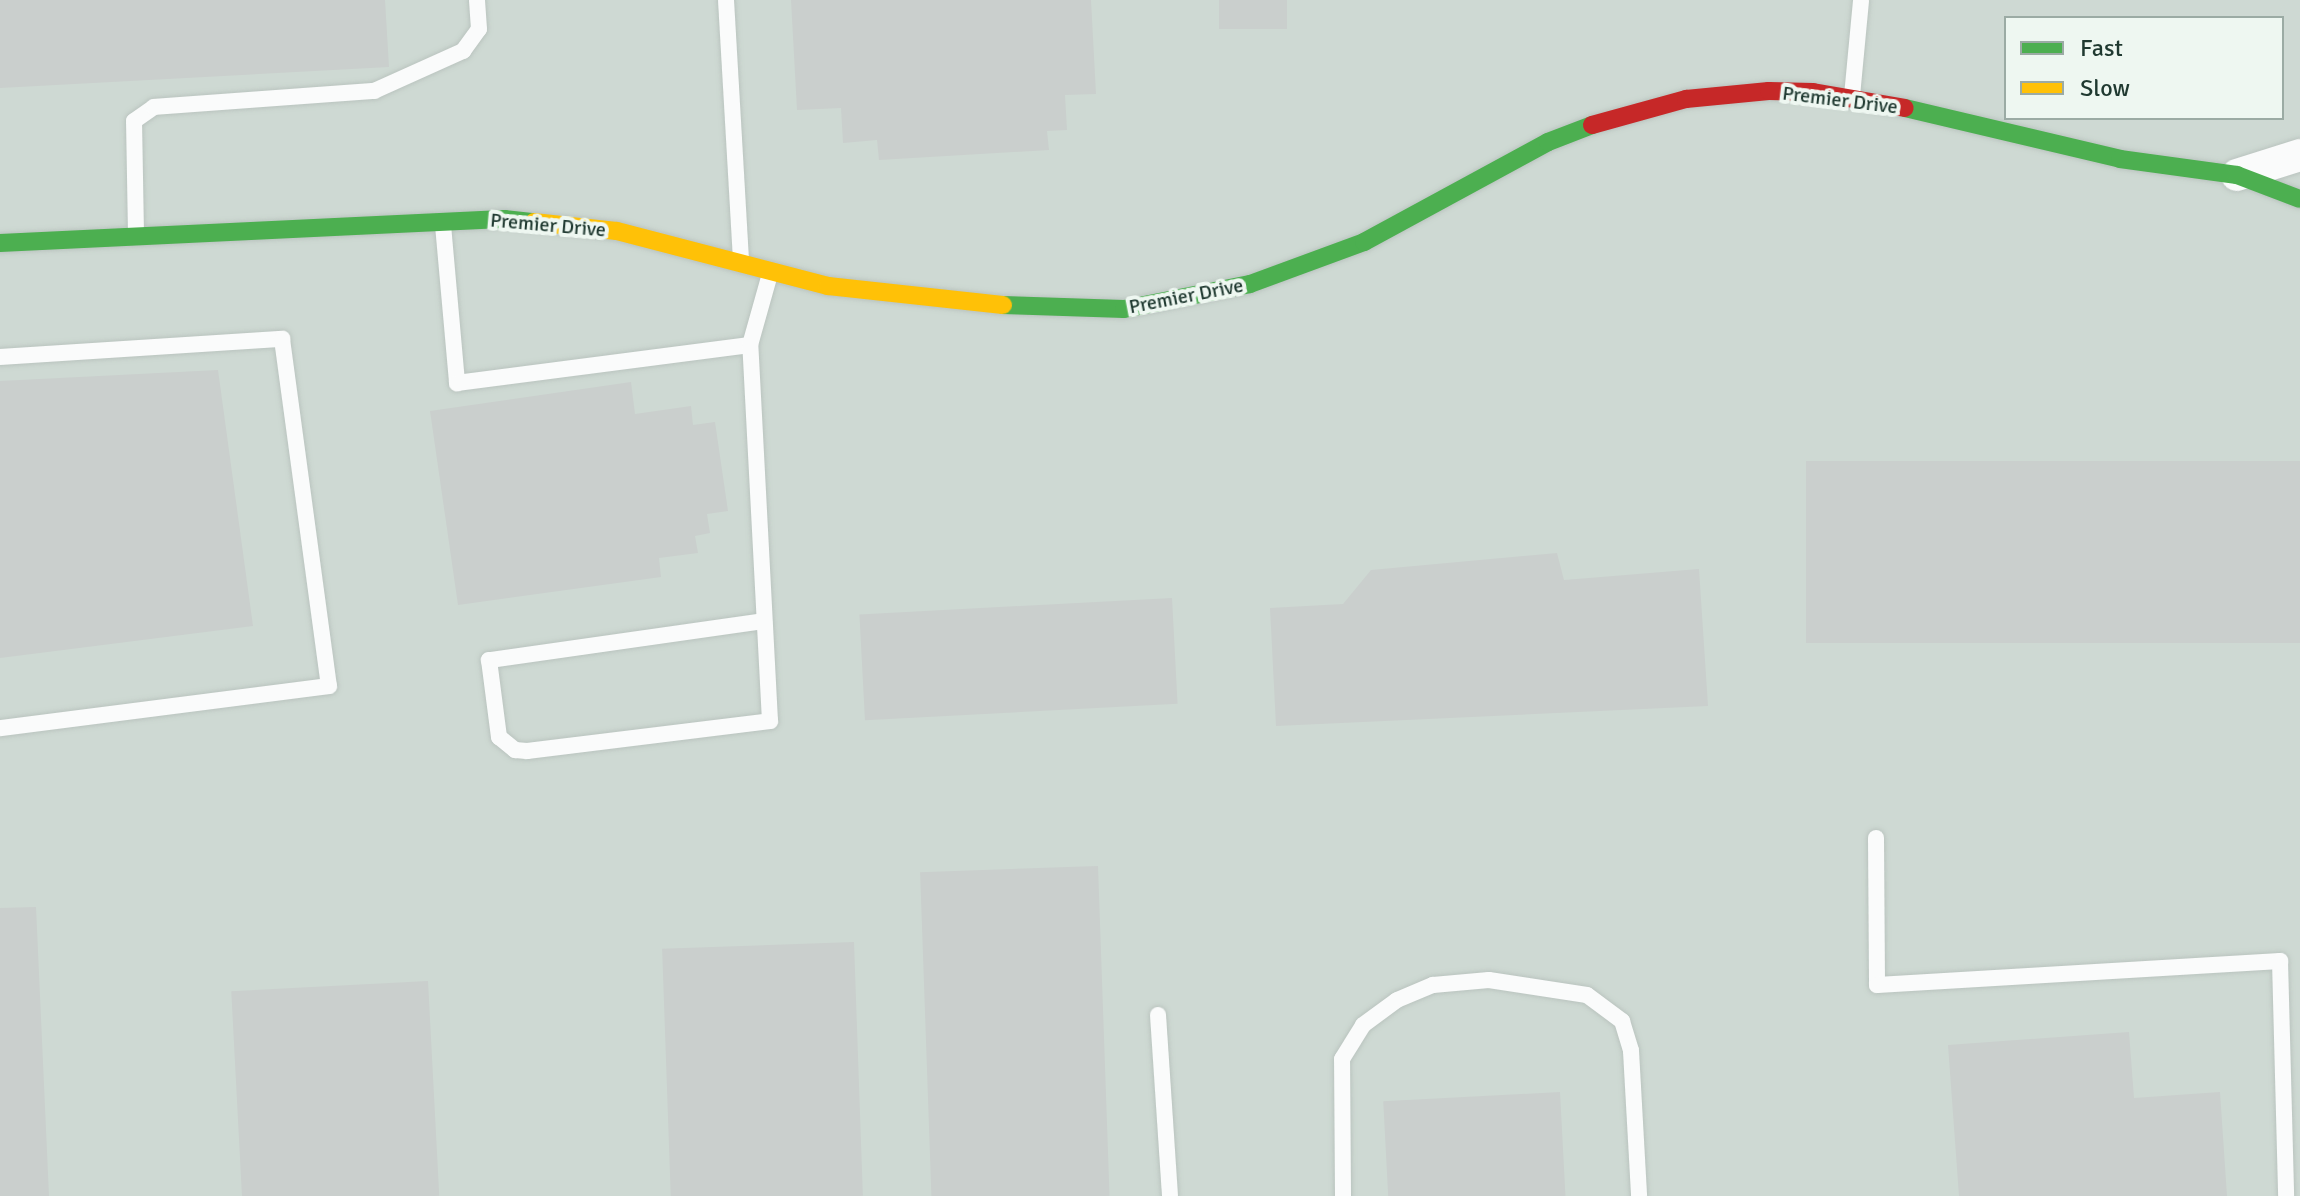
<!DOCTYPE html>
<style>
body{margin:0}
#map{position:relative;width:2300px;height:1196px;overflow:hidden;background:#e1e7e4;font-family:Signika,sans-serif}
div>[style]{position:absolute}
.built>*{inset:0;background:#ced9d3}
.building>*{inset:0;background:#cacfcd;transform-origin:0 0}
.roads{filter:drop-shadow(0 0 2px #bac4bf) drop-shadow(0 0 2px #bac4bf)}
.lane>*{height:16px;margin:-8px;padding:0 8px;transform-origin:8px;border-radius:8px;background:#fafbfb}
.street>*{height:32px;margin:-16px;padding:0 16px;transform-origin:16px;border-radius:16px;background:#fafbfb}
.fast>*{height:18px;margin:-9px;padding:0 9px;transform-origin:9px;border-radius:9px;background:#4caf50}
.slow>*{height:18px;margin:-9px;padding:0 9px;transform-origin:9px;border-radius:9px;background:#ffc107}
.jam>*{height:18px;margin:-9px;padding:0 9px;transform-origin:9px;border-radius:9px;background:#c62828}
span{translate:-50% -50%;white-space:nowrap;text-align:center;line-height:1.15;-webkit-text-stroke:8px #eef7f1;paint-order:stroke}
.street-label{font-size:20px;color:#1f3930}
.legend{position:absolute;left:2004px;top:16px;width:280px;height:104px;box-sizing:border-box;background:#eef7f1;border:2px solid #9baba4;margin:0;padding:10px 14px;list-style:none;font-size:24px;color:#1f3930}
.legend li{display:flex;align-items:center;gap:16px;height:40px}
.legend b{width:40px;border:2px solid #9baba4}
</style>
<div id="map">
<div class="built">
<div style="clip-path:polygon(evenodd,0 0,2300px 0,2300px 1196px,0 1196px,0 0,2006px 18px,2282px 18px,2282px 118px,2006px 118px,2006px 18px)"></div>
</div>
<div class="building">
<div style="clip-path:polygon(0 0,385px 0,389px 67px,0 88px)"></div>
<div style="clip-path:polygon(791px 0,1091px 0,1096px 94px,1065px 95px,1067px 130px,1047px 131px,1049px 150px,879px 160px,877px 140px,843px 143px,841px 108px,797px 110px)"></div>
<div style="left:1219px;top:0;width:68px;height:29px"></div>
<div style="clip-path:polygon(218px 370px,253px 626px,0 658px,0 381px)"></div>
<div style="clip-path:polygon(631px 382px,635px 414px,691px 406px,693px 425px,715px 422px,728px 511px,707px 514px,710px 533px,695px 536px,698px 553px,659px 558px,661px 577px,458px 605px,430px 411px)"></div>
<div style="left:2300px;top:461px;width:182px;height:494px;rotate:90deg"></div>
<div style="clip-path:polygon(1557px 553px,1564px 580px,1699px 569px,1708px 706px,1276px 726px,1270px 608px,1343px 604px,1371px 570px)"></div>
<div style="left:1172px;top:598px;width:106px;height:313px;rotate:87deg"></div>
<div style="left:1098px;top:866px;width:330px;height:178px;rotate:88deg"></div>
<div style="clip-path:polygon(36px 907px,49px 1196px,0 1196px,0 908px)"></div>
<div style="left:854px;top:942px;width:254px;height:192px;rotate:88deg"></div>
<div style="left:428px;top:981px;width:215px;height:197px;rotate:87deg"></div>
<div style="clip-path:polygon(2129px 1032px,2134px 1098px,2220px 1092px,2227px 1196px,1959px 1196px,1948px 1045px)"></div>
<div style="left:1560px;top:1092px;width:104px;height:177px;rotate:87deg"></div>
</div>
<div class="roads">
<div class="lane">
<div style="left:726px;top:0;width:262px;rotate:86.7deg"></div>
<div style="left:1852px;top:96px;width:96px;rotate:-84.6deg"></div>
<div style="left:443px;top:225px;width:159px;rotate:84.9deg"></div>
<div style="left:457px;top:383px;width:295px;rotate:-7.4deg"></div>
<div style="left:136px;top:234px;width:113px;rotate:-91deg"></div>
<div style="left:134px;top:121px;width:24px;rotate:-35deg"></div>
<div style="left:154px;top:107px;width:221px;rotate:-4.2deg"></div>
<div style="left:374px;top:91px;width:98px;rotate:-24.2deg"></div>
<div style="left:463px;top:51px;width:27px;rotate:-54deg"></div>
<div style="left:479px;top:29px;width:29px;rotate:-94deg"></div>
<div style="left:0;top:357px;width:283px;rotate:-3.7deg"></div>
<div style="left:282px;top:339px;width:350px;rotate:82.3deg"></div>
<div style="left:329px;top:686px;width:332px;rotate:172.7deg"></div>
<div style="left:764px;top:621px;width:278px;rotate:171.9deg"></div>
<div style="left:489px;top:660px;width:78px;rotate:82.6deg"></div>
<div style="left:499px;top:737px;width:21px;rotate:39deg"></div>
<div style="left:515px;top:750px;width:12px;rotate:5deg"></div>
<div style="left:527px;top:751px;width:245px;rotate:-7deg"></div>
<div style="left:770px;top:721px;width:377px;rotate:-93deg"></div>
<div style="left:750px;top:345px;width:74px;rotate:-74.3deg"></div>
<div style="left:1876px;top:838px;width:147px;rotate:89.6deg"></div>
<div style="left:1877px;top:985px;width:404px;rotate:-3.4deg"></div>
<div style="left:2280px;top:961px;width:235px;rotate:88.5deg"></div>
<div style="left:1158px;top:1015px;width:181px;rotate:86.2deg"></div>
<div style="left:1343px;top:1196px;width:137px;rotate:-90.4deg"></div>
<div style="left:1342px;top:1059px;width:40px;rotate:-58deg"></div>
<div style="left:1363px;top:1025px;width:42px;rotate:-36.3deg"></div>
<div style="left:1397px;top:1000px;width:39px;rotate:-23deg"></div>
<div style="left:1433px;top:985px;width:56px;rotate:-5.1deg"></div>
<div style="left:1489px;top:980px;width:99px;rotate:8.7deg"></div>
<div style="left:1587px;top:995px;width:44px;rotate:36.6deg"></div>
<div style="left:1622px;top:1021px;width:31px;rotate:73deg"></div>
<div style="left:1631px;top:1051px;width:145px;rotate:86.8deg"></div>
</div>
<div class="street">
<div style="left:2237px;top:175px;width:66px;rotate:-17.6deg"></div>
</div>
<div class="fast">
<div style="left:1905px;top:108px;width:221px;rotate:13.3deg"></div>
<div style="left:2120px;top:159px;width:118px;rotate:7.8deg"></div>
<div style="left:2237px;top:175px;width:67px;rotate:20.9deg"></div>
<div style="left:0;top:243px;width:505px;rotate:-2.73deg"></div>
<div style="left:504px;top:219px;width:30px;rotate:6deg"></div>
<div style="left:1003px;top:305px;width:121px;rotate:1.9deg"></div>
<div style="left:1124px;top:309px;width:128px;rotate:-11.2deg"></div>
<div style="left:1250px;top:284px;width:121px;rotate:-20.2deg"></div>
<div style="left:1364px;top:242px;width:209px;rotate:-28.5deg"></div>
<div style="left:1548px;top:142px;width:47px;rotate:-21.1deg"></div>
</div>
<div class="slow">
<div style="left:534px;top:222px;width:83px;rotate:6.2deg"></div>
<div style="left:617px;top:231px;width:218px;rotate:14.6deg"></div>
<div style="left:828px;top:286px;width:176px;rotate:6.2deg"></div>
</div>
<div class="jam">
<div style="left:1592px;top:125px;width:98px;rotate:-15.5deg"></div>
<div style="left:1686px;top:99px;width:83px;rotate:-5.5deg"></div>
<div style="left:1769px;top:91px;width:44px;rotate:1.3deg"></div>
<div style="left:1813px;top:92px;width:93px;rotate:9.9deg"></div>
</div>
</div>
<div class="street-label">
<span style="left:1840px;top:100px;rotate:7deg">Premier Drive</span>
<span style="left:548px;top:225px;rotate:5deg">Premier Drive</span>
<span style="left:1186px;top:296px;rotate:-11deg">Premier Drive</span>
</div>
<ul class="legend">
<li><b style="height:10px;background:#4caf50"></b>Fast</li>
<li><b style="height:10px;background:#ffc107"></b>Slow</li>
</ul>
</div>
